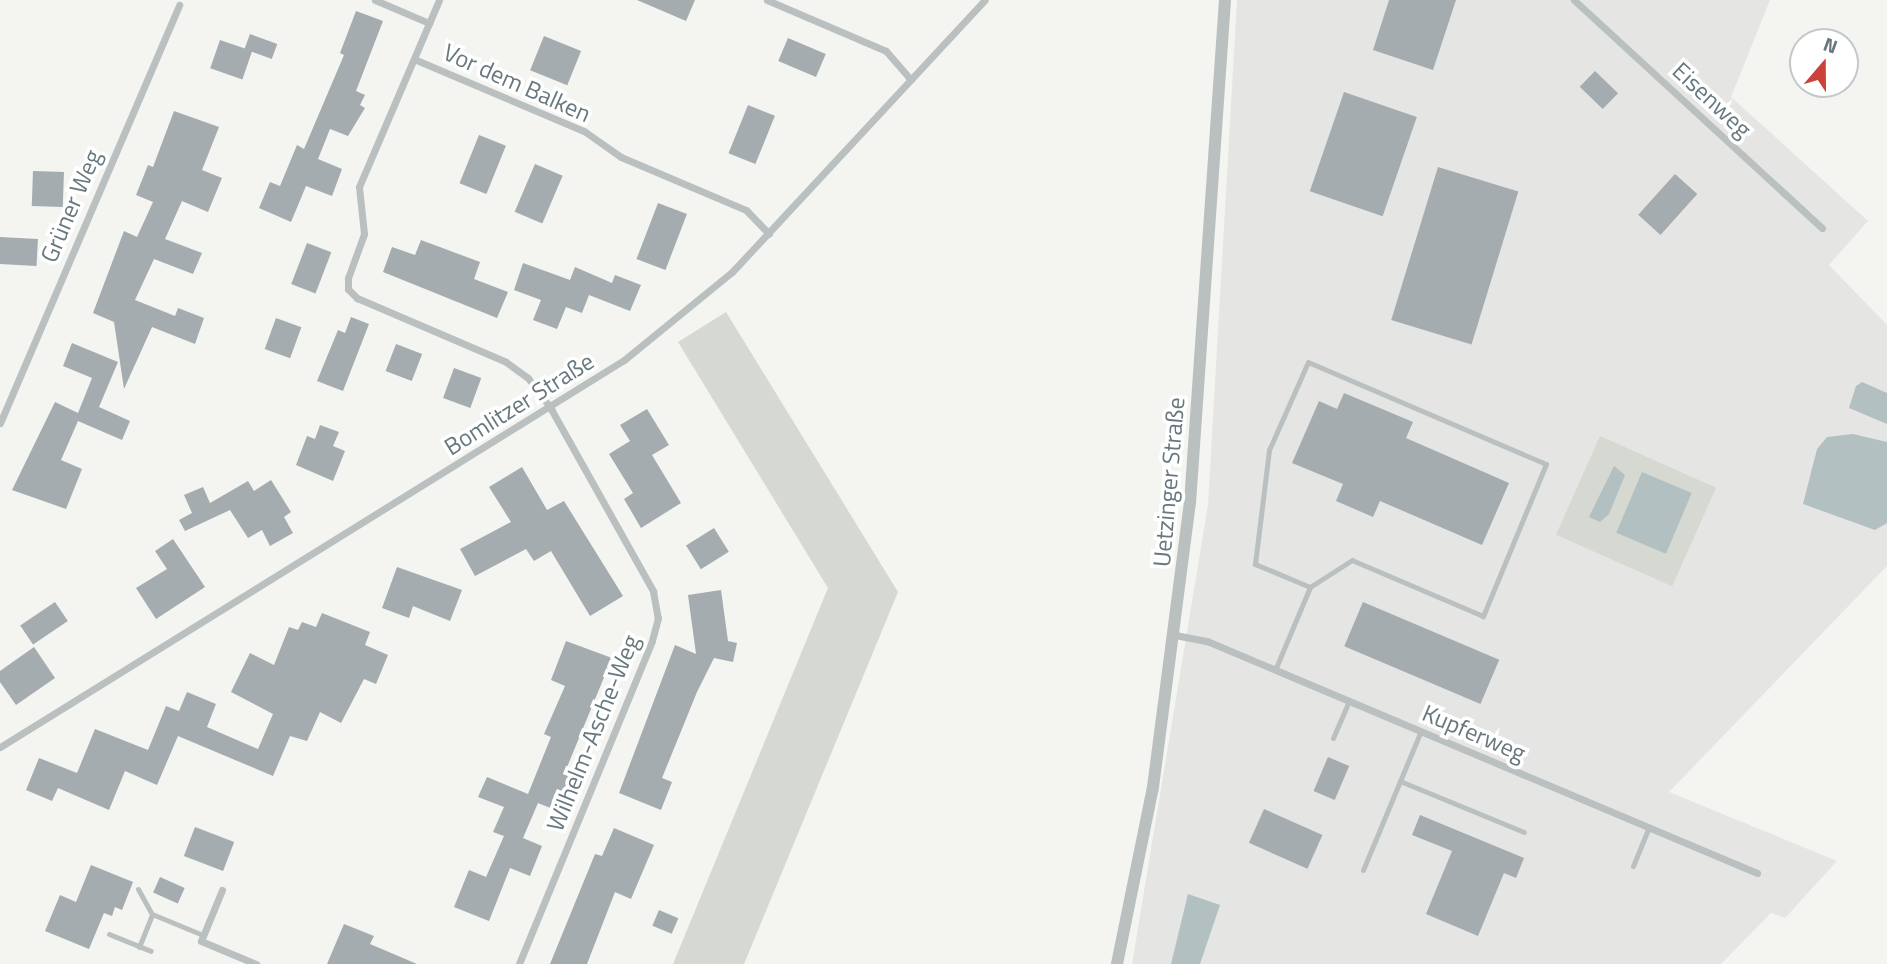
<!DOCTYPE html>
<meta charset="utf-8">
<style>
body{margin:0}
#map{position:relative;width:1887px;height:964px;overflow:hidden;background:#f4f4f1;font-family:"Titillium Web",sans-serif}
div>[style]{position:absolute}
.built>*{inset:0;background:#e5e5e4}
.green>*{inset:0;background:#d5d9d1;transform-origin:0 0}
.water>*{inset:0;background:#b3c0c1;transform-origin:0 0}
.building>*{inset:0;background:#a4acaf;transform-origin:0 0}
.service>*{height:5px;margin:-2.5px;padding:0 2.5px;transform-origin:2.5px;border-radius:2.5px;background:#babfc0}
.minor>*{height:7px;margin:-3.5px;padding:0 3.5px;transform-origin:3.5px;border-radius:3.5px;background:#babfc0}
.tertiary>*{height:12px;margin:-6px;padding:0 6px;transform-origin:6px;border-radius:6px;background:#babfc0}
span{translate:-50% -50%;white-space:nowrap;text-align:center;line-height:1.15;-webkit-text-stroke:7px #fff;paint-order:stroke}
.street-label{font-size:24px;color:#67787e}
.north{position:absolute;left:1789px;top:28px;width:70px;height:70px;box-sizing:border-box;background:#fff;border:2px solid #c2c9cb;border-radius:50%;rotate:20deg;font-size:19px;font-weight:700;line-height:28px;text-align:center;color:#67787e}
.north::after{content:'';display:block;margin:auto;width:24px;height:32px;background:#cb423b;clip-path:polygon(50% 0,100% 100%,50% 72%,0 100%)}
</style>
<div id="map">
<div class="built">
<div style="clip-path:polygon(1237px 0,1770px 0,1731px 97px,1868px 221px,1829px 265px,1887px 325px,1887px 566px,1669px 792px,1837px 861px,1785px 918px,1771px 913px,1721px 964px,1132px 964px,1208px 505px)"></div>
</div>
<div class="green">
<div style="clip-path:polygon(726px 312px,898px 592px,744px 964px,673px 964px,828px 588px,678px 342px)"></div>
<div style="left:1600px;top:436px;width:127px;height:108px;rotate:24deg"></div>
</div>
<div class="water">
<div style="clip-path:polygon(1862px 382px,1887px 393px,1887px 424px,1849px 408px,1856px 386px)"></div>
<div style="clip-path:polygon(1853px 434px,1887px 442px,1887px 523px,1875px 530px,1803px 504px,1817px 449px,1827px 437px)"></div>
<div style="clip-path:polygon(1614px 466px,1625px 475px,1609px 514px,1600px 522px,1589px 517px)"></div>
<div style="left:1642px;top:472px;width:54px;height:66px;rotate:23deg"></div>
<div style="clip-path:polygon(1188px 894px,1220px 905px,1200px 964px,1171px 964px)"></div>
</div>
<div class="building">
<div style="clip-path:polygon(637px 0,695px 0,686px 21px)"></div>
<div style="clip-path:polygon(1389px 0,1456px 0,1433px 70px,1373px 50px)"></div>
<div style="clip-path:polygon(356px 11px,383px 21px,356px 91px,365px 95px,360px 105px,365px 108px,348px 136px,330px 129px,318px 159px,342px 169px,332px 196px,306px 186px,291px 222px,259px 208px,270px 182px,280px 186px,297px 145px,304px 149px,344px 55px,340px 53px)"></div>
<div style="left:250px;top:34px;width:29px;height:16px;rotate:20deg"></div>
<div style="left:544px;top:36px;width:40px;height:37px;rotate:22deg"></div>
<div style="left:788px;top:38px;width:41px;height:25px;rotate:23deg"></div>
<div style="left:220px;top:40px;width:34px;height:30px;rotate:19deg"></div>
<div style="left:1595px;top:71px;width:32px;height:22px;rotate:44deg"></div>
<div style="left:1344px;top:92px;width:77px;height:105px;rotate:19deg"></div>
<div style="left:748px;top:105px;width:29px;height:52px;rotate:22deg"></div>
<div style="clip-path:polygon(174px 111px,219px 127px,202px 170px,222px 178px,208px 212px,182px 201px,165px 239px,202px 253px,193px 274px,154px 259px,135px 300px,175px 316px,178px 308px,204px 318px,195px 344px,152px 327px,124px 389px,114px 322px,93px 313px,124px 231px,137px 237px,153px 202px,136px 195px,148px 165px,153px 167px)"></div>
<div style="left:479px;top:135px;width:29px;height:52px;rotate:22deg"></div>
<div style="left:535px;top:164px;width:30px;height:52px;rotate:23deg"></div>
<div style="left:1438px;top:167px;width:84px;height:160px;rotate:17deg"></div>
<div style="left:33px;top:171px;width:31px;height:35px;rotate:2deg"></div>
<div style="left:1675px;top:174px;width:30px;height:55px;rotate:42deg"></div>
<div style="left:658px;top:203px;width:31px;height:60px;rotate:21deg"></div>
<div style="left:0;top:237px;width:38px;height:27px;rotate:3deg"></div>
<div style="clip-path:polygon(421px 240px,480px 262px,474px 279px,508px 292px,497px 318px,383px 272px,392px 247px,415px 255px)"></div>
<div style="left:307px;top:243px;width:26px;height:44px;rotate:21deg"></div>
<div style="clip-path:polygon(523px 263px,570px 280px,575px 267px,612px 283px,615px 275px,641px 285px,630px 311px,589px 295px,582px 313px,566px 307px,557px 329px,533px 320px,541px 300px,514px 290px)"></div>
<div style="clip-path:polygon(351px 317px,369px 324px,343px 391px,317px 381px,338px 330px,345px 333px)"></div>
<div style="left:276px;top:318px;width:27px;height:33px;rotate:20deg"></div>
<div style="clip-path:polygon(72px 343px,118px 362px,99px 407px,130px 421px,122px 440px,78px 421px,61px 460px,82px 469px,66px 509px,12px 490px,55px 402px,78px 413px,92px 378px,63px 366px)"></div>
<div style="left:396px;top:344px;width:28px;height:29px;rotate:21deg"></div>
<div style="left:454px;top:368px;width:29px;height:32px;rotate:20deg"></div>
<div style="clip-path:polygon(1344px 393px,1413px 422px,1406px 438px,1509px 483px,1482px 545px,1380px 501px,1373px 517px,1336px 501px,1343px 484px,1292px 463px,1319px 401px,1337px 409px)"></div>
<div style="clip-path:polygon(647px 409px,669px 445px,652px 455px,681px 503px,641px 528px,624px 499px,633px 493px,609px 454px,630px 441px,620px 425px)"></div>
<div style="clip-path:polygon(320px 425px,339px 432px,333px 446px,345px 451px,333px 481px,296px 465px,307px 436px,315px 439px)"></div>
<div style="clip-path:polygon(522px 467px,547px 510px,564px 501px,623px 596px,590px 616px,551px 551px,534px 561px,526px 549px,475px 576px,460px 549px,511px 522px,489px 487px)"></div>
<div style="clip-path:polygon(271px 480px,291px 512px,284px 517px,293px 533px,270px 546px,262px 530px,248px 538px,230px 510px,185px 531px,179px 520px,192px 513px,184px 495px,203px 487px,210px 503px,248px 481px,254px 491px)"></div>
<div style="left:714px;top:528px;width:28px;height:33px;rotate:58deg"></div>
<div style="clip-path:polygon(173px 539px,205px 587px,156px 619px,136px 588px,167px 569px,155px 551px)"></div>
<div style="clip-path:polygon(397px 567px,462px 590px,450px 621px,413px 606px,409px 618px,382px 608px)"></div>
<div style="clip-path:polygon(721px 590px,728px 641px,737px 643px,733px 662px,714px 658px,697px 692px,662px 778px,672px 782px,661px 810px,619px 793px,675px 645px,696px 654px,688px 595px)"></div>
<div style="left:55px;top:602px;width:23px;height:42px;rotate:56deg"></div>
<div style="left:1363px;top:602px;width:148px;height:48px;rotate:23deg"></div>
<div style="clip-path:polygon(322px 613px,370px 632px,365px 645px,388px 655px,376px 684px,364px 679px,341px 723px,320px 712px,307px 741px,290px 736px,273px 776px,178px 736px,157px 785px,125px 771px,109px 810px,58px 788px,52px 801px,26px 790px,39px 758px,77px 773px,95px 729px,148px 750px,166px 706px,179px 711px,187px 692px,216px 704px,207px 727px,258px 749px,273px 714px,231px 692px,250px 653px,274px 665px,289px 627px,298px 630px,302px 622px,316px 627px)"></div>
<div style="clip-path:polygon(566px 641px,612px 658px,565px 772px,572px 775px,558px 811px,538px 803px,523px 838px,542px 846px,530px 876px,510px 868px,489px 921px,454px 907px,469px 870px,486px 877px,504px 836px,493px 832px,504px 807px,478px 797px,487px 777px,528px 794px,551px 737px,544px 734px,565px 686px,551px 680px)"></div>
<div style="clip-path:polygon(34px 647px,55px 678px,16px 705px,0 682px,0 671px)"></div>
<div style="left:1328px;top:757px;width:23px;height:37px;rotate:23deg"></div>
<div style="left:1264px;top:809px;width:64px;height:37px;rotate:24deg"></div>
<div style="clip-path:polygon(1420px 815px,1524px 858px,1516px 878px,1504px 873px,1478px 936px,1426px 914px,1452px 851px,1412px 835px)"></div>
<div style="left:195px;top:827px;width:42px;height:31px;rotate:21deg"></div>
<div style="clip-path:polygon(614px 828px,654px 845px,631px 899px,615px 892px,587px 964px,550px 964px,595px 854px,602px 856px)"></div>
<div style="clip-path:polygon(91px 865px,133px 882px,122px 910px,115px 907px,112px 916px,104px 913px,89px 949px,45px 931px,60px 895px,76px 902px)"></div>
<div style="left:160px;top:877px;width:27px;height:17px;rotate:24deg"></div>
<div style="left:659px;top:910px;width:21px;height:17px;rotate:23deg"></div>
<div style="clip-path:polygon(344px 924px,374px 936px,370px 944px,417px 964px,327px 964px)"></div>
</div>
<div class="service">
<div style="left:1275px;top:670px;width:90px;rotate:-67.1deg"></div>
<div style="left:1310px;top:587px;width:60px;rotate:-157.3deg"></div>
<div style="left:1255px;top:564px;width:115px;rotate:-83deg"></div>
<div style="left:1269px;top:450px;width:96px;rotate:-66.1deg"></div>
<div style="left:1308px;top:362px;width:259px;rotate:23.2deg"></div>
<div style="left:1546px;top:464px;width:165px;rotate:112.5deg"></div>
<div style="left:1483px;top:616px;width:142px;rotate:-156.9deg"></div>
<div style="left:1352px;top:560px;width:50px;rotate:147.3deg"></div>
<div style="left:1333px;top:738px;width:40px;rotate:-66.6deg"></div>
<div style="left:1400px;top:781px;width:134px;rotate:22.4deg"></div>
<div style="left:1633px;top:866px;width:42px;rotate:-67.7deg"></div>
<div style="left:1363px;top:870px;width:151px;rotate:-67.4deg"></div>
<div style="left:138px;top:889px;width:29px;rotate:61deg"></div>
<div style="left:109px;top:934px;width:45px;rotate:22deg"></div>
<div style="left:139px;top:947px;width:35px;rotate:-68deg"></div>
<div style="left:152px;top:914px;width:55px;rotate:22.4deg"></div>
</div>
<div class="minor">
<div style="left:375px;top:0;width:59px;rotate:23.1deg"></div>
<div style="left:439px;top:0;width:203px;rotate:113.2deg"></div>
<div style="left:359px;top:187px;width:47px;rotate:83.9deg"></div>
<div style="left:364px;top:234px;width:47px;rotate:110deg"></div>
<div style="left:348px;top:278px;width:11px;rotate:90deg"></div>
<div style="left:348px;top:289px;width:13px;rotate:45deg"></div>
<div style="left:357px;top:298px;width:162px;rotate:23.2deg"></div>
<div style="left:506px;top:362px;width:27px;rotate:36deg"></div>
<div style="left:528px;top:378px;width:39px;rotate:53deg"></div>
<div style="left:551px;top:409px;width:209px;rotate:60.7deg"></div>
<div style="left:653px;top:591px;width:27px;rotate:80deg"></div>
<div style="left:658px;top:618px;width:24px;rotate:105deg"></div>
<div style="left:652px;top:641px;width:349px;rotate:112.4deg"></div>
<div style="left:767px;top:0;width:129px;rotate:23.2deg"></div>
<div style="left:886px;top:51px;width:38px;rotate:49deg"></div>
<div style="left:1574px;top:0;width:337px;rotate:42.6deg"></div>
<div style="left:414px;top:59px;width:185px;rotate:23deg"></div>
<div style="left:584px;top:131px;width:45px;rotate:35.1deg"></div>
<div style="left:621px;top:157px;width:136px;rotate:23deg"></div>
<div style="left:746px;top:210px;width:33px;rotate:46deg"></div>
<div style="left:0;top:423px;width:455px;rotate:-66.8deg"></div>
<div style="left:1175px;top:635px;width:33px;rotate:11deg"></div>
<div style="left:1207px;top:641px;width:597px;rotate:22.87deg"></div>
<div style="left:0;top:747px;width:734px;rotate:-31.81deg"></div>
<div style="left:624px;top:360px;width:139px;rotate:-39.2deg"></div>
<div style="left:732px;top:272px;width:371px;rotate:-47.1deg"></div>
<div style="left:222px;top:890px;width:55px;rotate:112.4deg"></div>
<div style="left:201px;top:941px;width:60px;rotate:22.7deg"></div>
</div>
<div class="tertiary">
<div style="left:1117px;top:964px;width:181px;rotate:-78.5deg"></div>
<div style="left:1153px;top:787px;width:286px;rotate:-82.6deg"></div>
<div style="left:1190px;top:503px;width:504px;rotate:-86.02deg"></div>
</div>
<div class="street-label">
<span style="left:517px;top:83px;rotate:24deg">Vor dem Balken</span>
<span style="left:1712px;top:100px;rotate:43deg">Eisenweg</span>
<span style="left:71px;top:206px;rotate:-67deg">Grüner Weg</span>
<span style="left:519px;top:404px;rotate:-32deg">Bomlitzer Straße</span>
<span style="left:1169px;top:482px;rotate:-85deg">Uetzinger Straße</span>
<span style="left:593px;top:733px;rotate:-68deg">Wilhelm-Asche-Weg</span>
<span style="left:1474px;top:733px;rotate:23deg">Kupferweg</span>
</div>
<div class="north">N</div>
</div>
